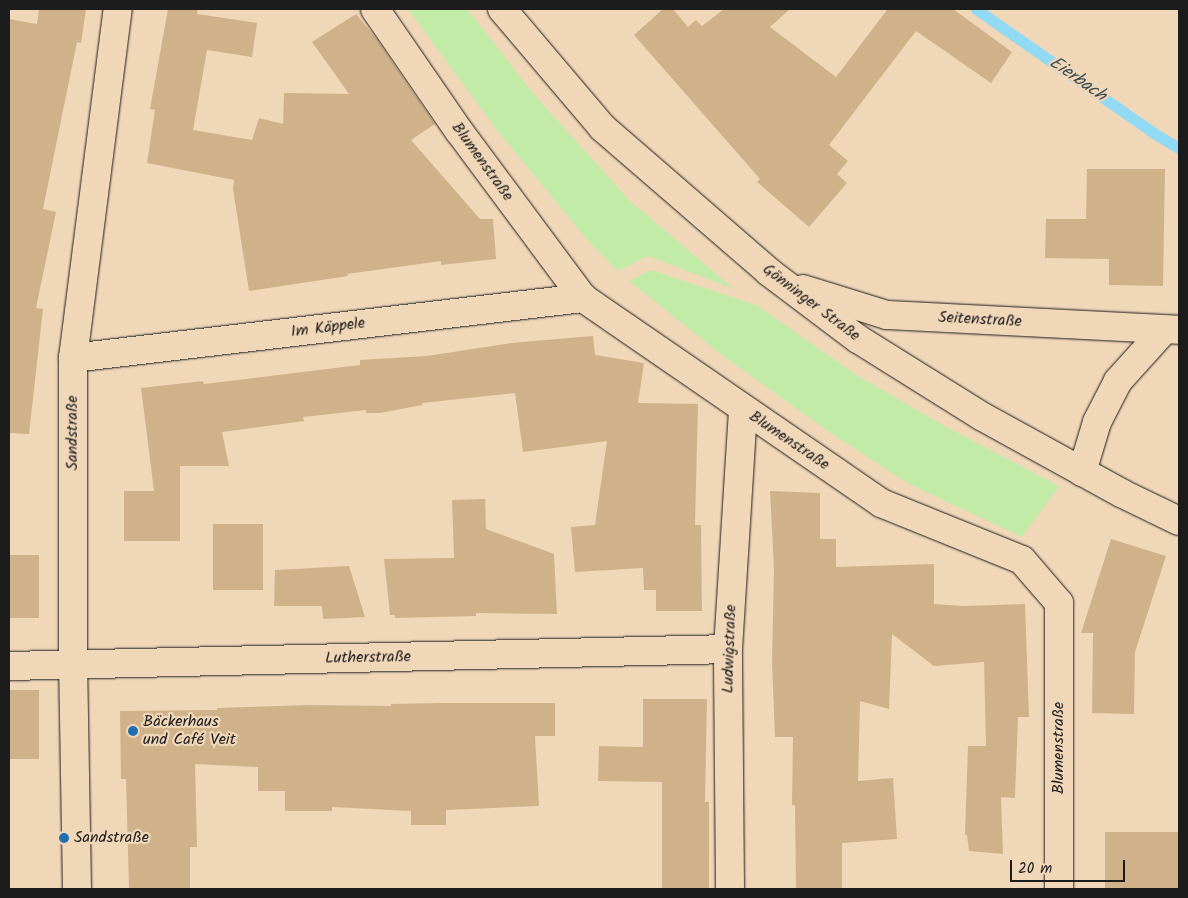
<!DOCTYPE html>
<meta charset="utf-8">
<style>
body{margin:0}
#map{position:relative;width:1188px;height:898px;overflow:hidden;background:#f0d7b8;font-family:Kalam,sans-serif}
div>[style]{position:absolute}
.green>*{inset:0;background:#c2eba7}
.stream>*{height:11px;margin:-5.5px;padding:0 5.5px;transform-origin:5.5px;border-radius:5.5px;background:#92d9f4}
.building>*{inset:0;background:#d0b28a;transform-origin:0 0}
.roads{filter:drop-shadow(0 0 1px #1c1c1c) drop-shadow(0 0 1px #1c1c1c)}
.minor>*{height:28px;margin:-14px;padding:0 14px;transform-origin:14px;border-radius:14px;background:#f0d7b8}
.major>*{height:28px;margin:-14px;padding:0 14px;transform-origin:14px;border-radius:14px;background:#f0d7b8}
.dots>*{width:14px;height:14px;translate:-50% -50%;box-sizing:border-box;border:2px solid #f0d7b8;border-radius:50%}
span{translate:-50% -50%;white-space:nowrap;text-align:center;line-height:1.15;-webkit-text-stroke:4.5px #f0d7b8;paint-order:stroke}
.street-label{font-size:16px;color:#1c1c1c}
.poi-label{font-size:16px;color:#1c1c1c}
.left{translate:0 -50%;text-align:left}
.water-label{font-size:18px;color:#3a4b52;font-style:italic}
.frame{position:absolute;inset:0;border:10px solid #1c1c1c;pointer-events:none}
.scale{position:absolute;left:1010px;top:860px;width:115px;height:22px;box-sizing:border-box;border:2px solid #1c1c1c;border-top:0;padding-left:6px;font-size:15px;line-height:18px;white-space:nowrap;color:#1c1c1c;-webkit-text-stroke:4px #f0d7b8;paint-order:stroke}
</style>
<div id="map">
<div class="green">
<div style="clip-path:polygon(408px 9px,467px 9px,537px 98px,630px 201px,734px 289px,648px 256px,618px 271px,589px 242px,496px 129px)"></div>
<div style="clip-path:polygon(651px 270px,756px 305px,858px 376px,948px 428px,1059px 486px,1022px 537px,909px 484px,826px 430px,722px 355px,629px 281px)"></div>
</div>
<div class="stream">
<div style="left:976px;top:9px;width:215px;rotate:34.9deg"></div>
<div style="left:1152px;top:132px;width:31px;rotate:31deg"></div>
</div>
<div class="building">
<div style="clip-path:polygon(39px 9px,86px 9px,81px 43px,77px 42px,43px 209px,56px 212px,36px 308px,43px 309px,29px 434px,9px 433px,9px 19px,37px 24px)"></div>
<div style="clip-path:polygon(168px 9px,198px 9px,197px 14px,257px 23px,252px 57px,207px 50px,193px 130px,252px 140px,259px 118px,283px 124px,284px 93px,349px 94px,312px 42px,356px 14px,376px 38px,435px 124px,411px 140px,480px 219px,493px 219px,496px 259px,441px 265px,441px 261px,347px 274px,348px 276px,249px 291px,233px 189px,234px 180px,147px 163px,155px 110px,150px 109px)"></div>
<div style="clip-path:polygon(663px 9px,673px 9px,688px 27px,696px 20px,702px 26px,724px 9px,790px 9px,770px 27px,836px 77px,887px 10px,885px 9px,953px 9px,1012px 52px,991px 83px,916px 31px,829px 145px,848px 161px,837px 174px,847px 183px,809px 227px,757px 182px,760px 179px,634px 35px)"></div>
<div style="clip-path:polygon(1087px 169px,1165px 169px,1163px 286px,1109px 285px,1109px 259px,1045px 258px,1046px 219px,1086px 219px)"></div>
<div style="clip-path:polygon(593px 336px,595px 355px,644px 363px,638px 403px,698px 404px,695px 525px,701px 525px,702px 611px,656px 611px,656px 590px,644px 590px,643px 568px,575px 572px,571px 527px,595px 525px,607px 441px,523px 452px,515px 393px,422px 403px,422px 405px,380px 413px,366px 413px,366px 410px,303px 417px,304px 421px,222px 432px,229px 466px,180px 466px,180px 541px,124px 541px,124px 491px,154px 491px,141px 388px,203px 381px,204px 384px,360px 365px,360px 360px,427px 356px,511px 343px)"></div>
<div style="clip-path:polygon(770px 491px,820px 493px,820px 539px,836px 539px,836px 567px,934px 564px,934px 604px,963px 606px,1025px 604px,1029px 717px,1018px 717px,1015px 798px,1001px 797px,1003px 854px,969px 851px,967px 835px,965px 835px,968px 746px,986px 746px,984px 662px,934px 666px,892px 634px,889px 709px,860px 701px,858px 781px,893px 778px,897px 839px,842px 843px,842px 889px,796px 889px,795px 805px,792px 805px,793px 737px,775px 737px,772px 663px,774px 568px)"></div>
<div style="clip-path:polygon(485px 499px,486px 529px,554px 554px,557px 614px,476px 613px,476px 616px,395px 618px,395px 615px,390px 615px,384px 559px,454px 558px,452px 500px)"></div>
<div style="left:213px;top:524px;width:50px;height:66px"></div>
<div style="clip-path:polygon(1111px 539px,1166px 556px,1135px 652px,1134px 714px,1092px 713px,1093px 633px,1081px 633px)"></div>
<div style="left:9px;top:555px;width:30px;height:63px"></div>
<div style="clip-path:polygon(349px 566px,365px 617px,323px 619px,322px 606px,274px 606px,275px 570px)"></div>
<div style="left:9px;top:690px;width:30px;height:69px"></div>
<div style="clip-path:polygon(643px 699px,707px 699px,705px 802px,709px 802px,709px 889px,662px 889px,662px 782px,598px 781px,599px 746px,643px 747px)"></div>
<div style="clip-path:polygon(441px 703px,555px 703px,555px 736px,535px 736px,539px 806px,446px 810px,446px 825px,411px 825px,411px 811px,332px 807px,332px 811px,285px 811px,285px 791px,258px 791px,258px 767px,195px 764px,197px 847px,190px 847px,190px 889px,129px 889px,126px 779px,121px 779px,120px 711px,217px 710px,217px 708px,309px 705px,391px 706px,391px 704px)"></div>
<div style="left:1179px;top:832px;width:57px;height:74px;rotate:90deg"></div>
</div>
<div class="roads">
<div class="minor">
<div style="left:375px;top:9px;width:148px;rotate:55.5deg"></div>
<div style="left:459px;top:131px;width:208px;rotate:53.4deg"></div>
<div style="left:583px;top:298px;width:362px;rotate:34.5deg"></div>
<div style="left:881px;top:503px;width:152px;rotate:22deg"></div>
<div style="left:1022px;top:560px;width:57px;rotate:49.3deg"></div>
<div style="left:1059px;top:603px;width:286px;rotate:90deg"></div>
<div style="left:73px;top:358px;width:514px;rotate:-6.71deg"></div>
<div style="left:9px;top:666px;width:719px;rotate:-1.35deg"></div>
<div style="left:730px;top:889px;width:240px;rotate:-90.5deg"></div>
<div style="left:728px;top:649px;width:239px;rotate:-86.4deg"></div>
</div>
<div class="major">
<div style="left:502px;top:9px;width:156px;rotate:49.7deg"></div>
<div style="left:603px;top:128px;width:220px;rotate:40.9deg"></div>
<div style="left:769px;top:272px;width:111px;rotate:37deg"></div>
<div style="left:858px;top:339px;width:147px;rotate:32deg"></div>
<div style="left:983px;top:417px;width:158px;rotate:28.8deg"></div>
<div style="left:1121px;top:493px;width:64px;rotate:25.8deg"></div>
<div style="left:803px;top:289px;width:88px;rotate:17.2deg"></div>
<div style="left:887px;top:315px;width:292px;rotate:2.9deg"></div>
<div style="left:1082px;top:472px;width:52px;rotate:-73.3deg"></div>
<div style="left:1097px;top:422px;width:46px;rotate:-62.9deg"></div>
<div style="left:1118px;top:381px;width:69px;rotate:-48deg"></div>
<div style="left:77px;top:889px;width:224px;rotate:-91deg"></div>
<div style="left:73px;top:665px;width:307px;rotate:-90deg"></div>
<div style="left:73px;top:358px;width:352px;rotate:-82.7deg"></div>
</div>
</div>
<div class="dots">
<div style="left:133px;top:731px;background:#1f6fb2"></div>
<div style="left:64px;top:838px;background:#1f6fb2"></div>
</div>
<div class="street-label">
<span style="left:482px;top:162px;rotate:54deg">Blumenstraße</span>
<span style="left:811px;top:303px;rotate:37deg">Gönninger Straße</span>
<span style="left:980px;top:320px;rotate:3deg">Seitenstraße</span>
<span style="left:328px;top:328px;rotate:-7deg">Im Käppele</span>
<span style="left:73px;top:433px;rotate:-90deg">Sandstraße</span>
<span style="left:789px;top:441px;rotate:34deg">Blumenstraße</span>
<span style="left:730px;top:649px;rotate:-88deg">Ludwigstraße</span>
<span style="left:368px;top:658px;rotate:-1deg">Lutherstraße</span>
<span style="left:1059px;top:748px;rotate:-90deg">Blumenstraße</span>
</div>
<div class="poi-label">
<span class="left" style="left:143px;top:731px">Bäckerhaus<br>und Café Veit</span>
<span class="left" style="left:74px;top:838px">Sandstraße</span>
</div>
<div class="water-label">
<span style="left:1077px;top:80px;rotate:35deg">Eierbach</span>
</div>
<div class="frame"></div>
<div class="scale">20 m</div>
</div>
